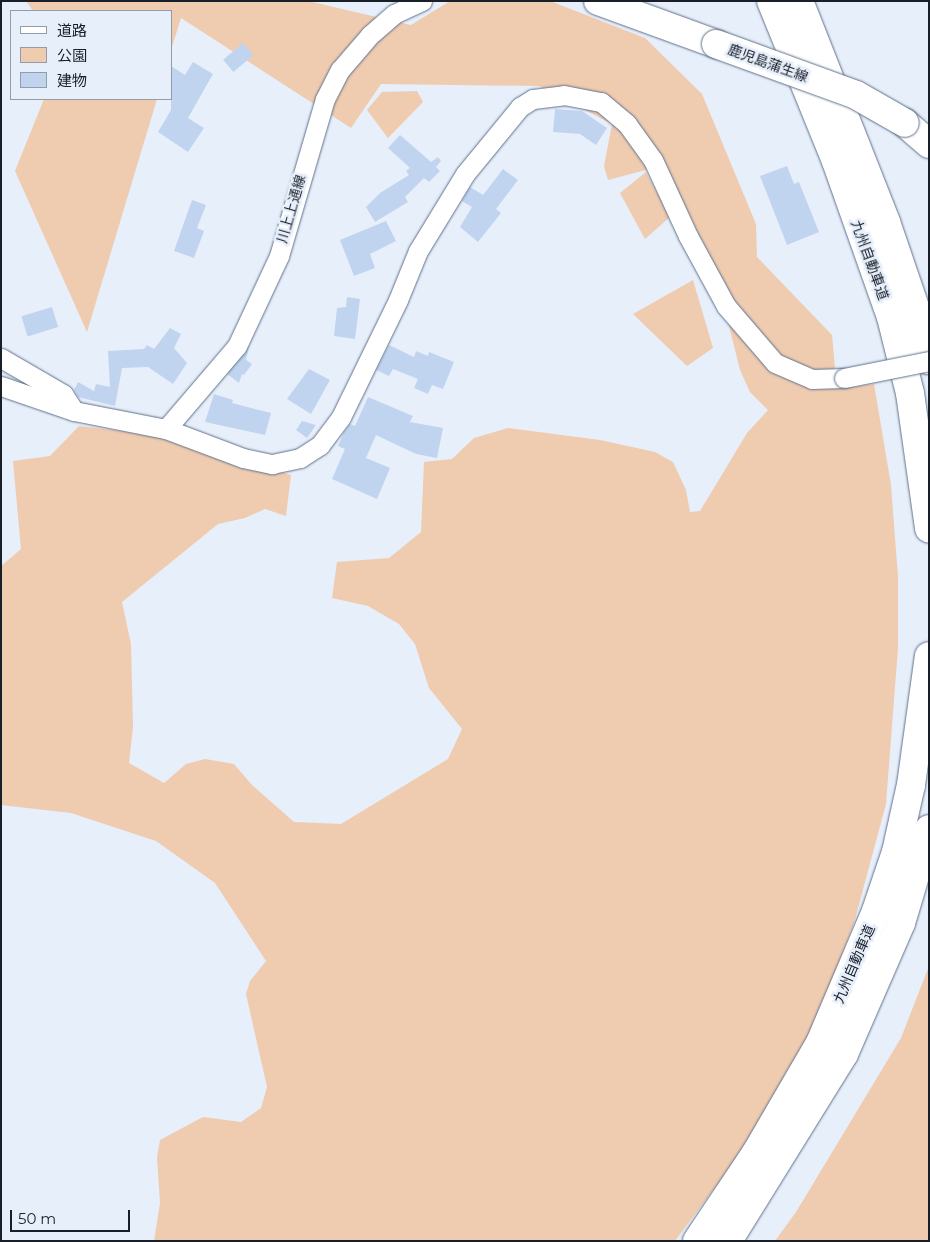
<!DOCTYPE html>
<meta charset="utf-8">
<style>
body{margin:0}
#map{position:relative;width:930px;height:1242px;overflow:hidden;background:#e7effb;font-family:Montserrat,"Noto Sans JP",sans-serif}
div>[style]{position:absolute}
.green>*{inset:0;background:#efcbb0}
.building>*{inset:0;background:#c1d4ef;transform-origin:0 0}
.roads{filter:drop-shadow(0 0 1px #5f7089) drop-shadow(0 0 1px #5f7089)}
.minor>*{height:19px;margin:-9.5px;padding:0 9.5px;transform-origin:9.5px;border-radius:9.5px;background:#fff}
.primary>*{height:28px;margin:-14px;padding:0 14px;transform-origin:14px;border-radius:14px;background:#fff}
.motorway>*{height:28px;margin:-14px;padding:0 14px;transform-origin:14px;border-radius:14px;background:#fff}
.bridges{filter:drop-shadow(0 0 1px #5f7089) drop-shadow(0 0 1px #5f7089)}
.minor-bridge>*{height:19px;margin:-9.5px;padding:0 9.5px;transform-origin:9.5px;border-radius:9.5px;background:#fff}
.primary-bridge>*{height:28px;margin:-14px;padding:0 14px;transform-origin:14px;border-radius:14px;background:#fff}
span{translate:-50% -50%;white-space:nowrap;text-align:center;line-height:1.15;-webkit-text-stroke:5px #e7effb;paint-order:stroke}
.street-label{font-size:14px;color:#181f28}
.frame{position:absolute;inset:0;border:2px solid #181f28;pointer-events:none}
.legend{position:absolute;left:10px;top:10px;width:162px;height:90px;box-sizing:border-box;background:#e7effb;border:1px solid #949ca7;margin:0;padding:6px 9px;list-style:none;font-size:15px;color:#181f28}
.legend li{display:flex;align-items:center;gap:10px;height:25px}
.legend b{width:25px;border:1px solid #949ca7}
.scale{position:absolute;left:10px;top:1210px;width:120px;height:22px;box-sizing:border-box;border:2px solid #181f28;border-top:0;padding-left:6px;font-size:15px;line-height:18px;white-space:nowrap;color:#181f28;-webkit-text-stroke:4px #e7effb;paint-order:stroke}
</style>
<div id="map">
<div class="green">
<div style="clip-path:polygon(26px 1px,308px 1px,411px 25px,450px 1px,550px 1px,645px 38px,702px 94px,756px 224px,757px 257px,832px 335px,837px 389px,874px 384px,891px 485px,898px 577px,898px 648px,886px 804px,854px 923px,811px 1036px,764px 1122px,675px 1241px,154px 1241px,160px 1203px,157px 1157px,160px 1140px,203px 1117px,241px 1122px,261px 1108px,267px 1087px,246px 994px,250px 981px,266px 961px,215px 883px,156px 841px,71px 813px,1px 805px,1px 566px,21px 549px,13px 461px,50px 456px,79px 426px,165px 436px,291px 475px,286px 516px,265px 509px,245px 518px,218px 524px,122px 602px,131px 644px,133px 727px,129px 763px,164px 783px,186px 764px,205px 759px,234px 764px,252px 785px,294px 822px,341px 824px,448px 759px,462px 729px,429px 688px,415px 644px,399px 624px,368px 606px,332px 598px,337px 562px,389px 558px,421px 532px,424px 462px,452px 459px,474px 438px,508px 428px,600px 440px,655px 452px,673px 462px,686px 490px,690px 512px,700px 511px,747px 433px,768px 410px,750px 392px,740px 370px,714px 266px,657px 167px,608px 180px,604px 166px,612px 124px,539px 86px,381px 84px,351px 128px,181px 18px,171px 50px,171px 11px,33px 11px)"></div>
<div style="clip-path:polygon(417px 91px,423px 102px,388px 138px,367px 110px,382px 92px)"></div>
<div style="clip-path:polygon(44px 99px,157px 99px,87px 332px,15px 171px)"></div>
<div style="clip-path:polygon(646px 172px,670px 217px,645px 239px,620px 193px)"></div>
<div style="clip-path:polygon(693px 280px,713px 348px,687px 366px,633px 314px)"></div>
<div style="clip-path:polygon(929px 966px,929px 1241px,775px 1241px,796px 1212px,901px 1038px)"></div>
</div>
<div class="building">
<div style="left:243px;top:43px;width:16px;height:26px;rotate:50deg"></div>
<div style="clip-path:polygon(193px 62px,213px 74px,188px 118px,204px 128px,188px 152px,158px 132px,171px 110px,171px 66px,185px 75px)"></div>
<div style="clip-path:polygon(555px 109px,582px 111px,607px 128px,596px 145px,580px 134px,553px 132px)"></div>
<div style="clip-path:polygon(400px 135px,431px 162px,438px 157px,441px 161px,436px 167px,440px 171px,429px 182px,424px 178px,405px 197px,408px 202px,375px 222px,366px 207px,380px 193px,409px 175px,406px 171px,410px 168px,388px 148px)"></div>
<div style="clip-path:polygon(787px 166px,794px 184px,799px 182px,819px 232px,787px 245px,760px 176px)"></div>
<div style="clip-path:polygon(503px 169px,518px 180px,496px 209px,501px 213px,478px 242px,460px 227px,472px 207px,462px 201px,470px 187px,483px 195px)"></div>
<div style="clip-path:polygon(192px 200px,206px 205px,197px 228px,204px 231px,194px 258px,174px 251px)"></div>
<div style="clip-path:polygon(386px 221px,396px 241px,370px 254px,375px 268px,354px 276px,340px 240px)"></div>
<div style="clip-path:polygon(347px 297px,360px 299px,355px 339px,334px 336px,337px 308px,346px 307px)"></div>
<div style="left:52px;top:307px;width:21px;height:32px;rotate:73deg"></div>
<div style="clip-path:polygon(170px 328px,181px 334px,174px 348px,187px 363px,173px 384px,148px 367px,122px 368px,115px 406px,78px 397px,74px 390px,78px 382px,94px 391px,96px 384px,110px 387px,108px 351px,144px 349px,147px 345px,154px 349px)"></div>
<div style="clip-path:polygon(389px 345px,414px 357px,416px 351px,428px 356px,429px 352px,454px 362px,443px 389px,432px 385px,428px 394px,414px 388px,418px 379px,393px 369px,389px 376px,376px 370px)"></div>
<div style="clip-path:polygon(249px 346px,246px 360px,252px 364px,244px 375px,242px 374px,239px 383px,227px 374px)"></div>
<div style="clip-path:polygon(309px 369px,330px 380px,311px 414px,287px 399px)"></div>
<div style="clip-path:polygon(214px 394px,233px 400px,232px 403px,271px 413px,265px 435px,205px 422px)"></div>
<div style="clip-path:polygon(368px 397px,413px 416px,410px 422px,443px 428px,437px 458px,416px 454px,376px 435px,366px 458px,390px 468px,377px 499px,332px 479px,345px 449px,338px 446px,344px 432px,350px 424px,355px 426px)"></div>
<div style="clip-path:polygon(302px 421px,316px 425px,307px 438px,296px 430px)"></div>
</div>
<div class="roads">
<div class="minor">
<div style="left:1px;top:358px;width:72px;rotate:30.1deg"></div>
<div style="left:63px;top:394px;width:20px;rotate:57deg"></div>
<div style="left:1px;top:386px;width:77px;rotate:18.9deg"></div>
<div style="left:74px;top:411px;width:94px;rotate:11.1deg"></div>
<div style="left:166px;top:429px;width:82px;rotate:20.6deg"></div>
<div style="left:243px;top:458px;width:30px;rotate:12deg"></div>
<div style="left:272px;top:464px;width:29px;rotate:-12deg"></div>
<div style="left:300px;top:458px;width:24px;rotate:-33deg"></div>
<div style="left:320px;top:445px;width:35px;rotate:-53deg"></div>
<div style="left:341px;top:417px;width:130px;rotate:-64deg"></div>
<div style="left:398px;top:300px;width:53px;rotate:-67.8deg"></div>
<div style="left:418px;top:251px;width:90px;rotate:-58.6deg"></div>
<div style="left:465px;top:174px;width:87px;rotate:-50.6deg"></div>
<div style="left:520px;top:107px;width:15px;rotate:-32deg"></div>
<div style="left:533px;top:99px;width:31px;rotate:-7deg"></div>
<div style="left:564px;top:95px;width:38px;rotate:11deg"></div>
<div style="left:601px;top:102px;width:34px;rotate:40deg"></div>
<div style="left:627px;top:124px;width:44px;rotate:54.2deg"></div>
<div style="left:653px;top:160px;width:84px;rotate:65.3deg"></div>
<div style="left:688px;top:236px;width:80px;rotate:61.5deg"></div>
<div style="left:726px;top:306px;width:75px;rotate:49.3deg"></div>
<div style="left:775px;top:363px;width:40px;rotate:23.4deg"></div>
<div style="left:812px;top:379px;width:32px;rotate:-2deg"></div>
<div style="left:166px;top:429px;width:109px;rotate:-49.5deg"></div>
<div style="left:237px;top:346px;width:99px;rotate:-65deg"></div>
<div style="left:279px;top:256px;width:164px;rotate:-73.7deg"></div>
<div style="left:325px;top:99px;width:33px;rotate:-63deg"></div>
<div style="left:340px;top:70px;width:46px;rotate:-49.4deg"></div>
<div style="left:370px;top:35px;width:32px;rotate:-41deg"></div>
<div style="left:394px;top:14px;width:31px;rotate:-25deg"></div>
</div>
<div class="primary">
<div style="left:598px;top:1px;width:126px;rotate:20deg"></div>
<div style="left:905px;top:123px;width:32px;rotate:41deg"></div>
</div>
<div class="motorway">
<div style="left:771px;top:1px;width:173px;rotate:67.9deg"></div>
<div style="left:836px;top:161px;width:165px;rotate:70.6deg"></div>
<div style="left:891px;top:317px;width:78px;rotate:76deg"></div>
<div style="left:910px;top:393px;width:137px;rotate:82deg"></div>
<div style="left:799px;top:1px;width:238px;rotate:68.5deg"></div>
<div style="left:886px;top:222px;width:93px;rotate:71.2deg"></div>
<div style="left:916px;top:310px;width:52px;rotate:75.4deg"></div>
<div style="left:697px;top:1241px;width:106px;rotate:-56.2deg"></div>
<div style="left:756px;top:1153px;width:127px;rotate:-59.8deg"></div>
<div style="left:820px;top:1043px;width:143px;rotate:-67deg"></div>
<div style="left:876px;top:911px;width:62px;rotate:-71.3deg"></div>
<div style="left:896px;top:852px;width:69px;rotate:-77.4deg"></div>
<div style="left:911px;top:785px;width:130px;rotate:-82.1deg"></div>
<div style="left:728px;top:1241px;width:220px;rotate:-58.2deg"></div>
<div style="left:844px;top:1054px;width:143px;rotate:-66.5deg"></div>
<div style="left:901px;top:923px;width:98px;rotate:-73.4deg"></div>
</div>
</div>
<div class="bridges">
<div class="minor-bridge">
<div style="left:844px;top:378px;width:87px;rotate:-11.3deg"></div>
</div>
<div class="primary-bridge">
<div style="left:716px;top:44px;width:149px;rotate:20deg"></div>
<div style="left:856px;top:95px;width:56px;rotate:29.7deg"></div>
</div>
</div>
<div class="street-label">
<span style="left:768px;top:63px;rotate:20deg">鹿児島蒲生線</span>
<span style="left:291px;top:209px;rotate:-74deg">川上上通線</span>
<span style="left:870px;top:260px;rotate:70deg">九州自動車道</span>
<span style="left:854px;top:964px;rotate:-67deg">九州自動車道</span>
</div>
<div class="frame"></div>
<ul class="legend">
<li><b style="height:6px;background:#fff"></b>道路</li>
<li><b style="height:14px;background:#efcbb0"></b>公園</li>
<li><b style="height:14px;background:#c1d4ef"></b>建物</li>
</ul>
<div class="scale">50 m</div>
</div>
